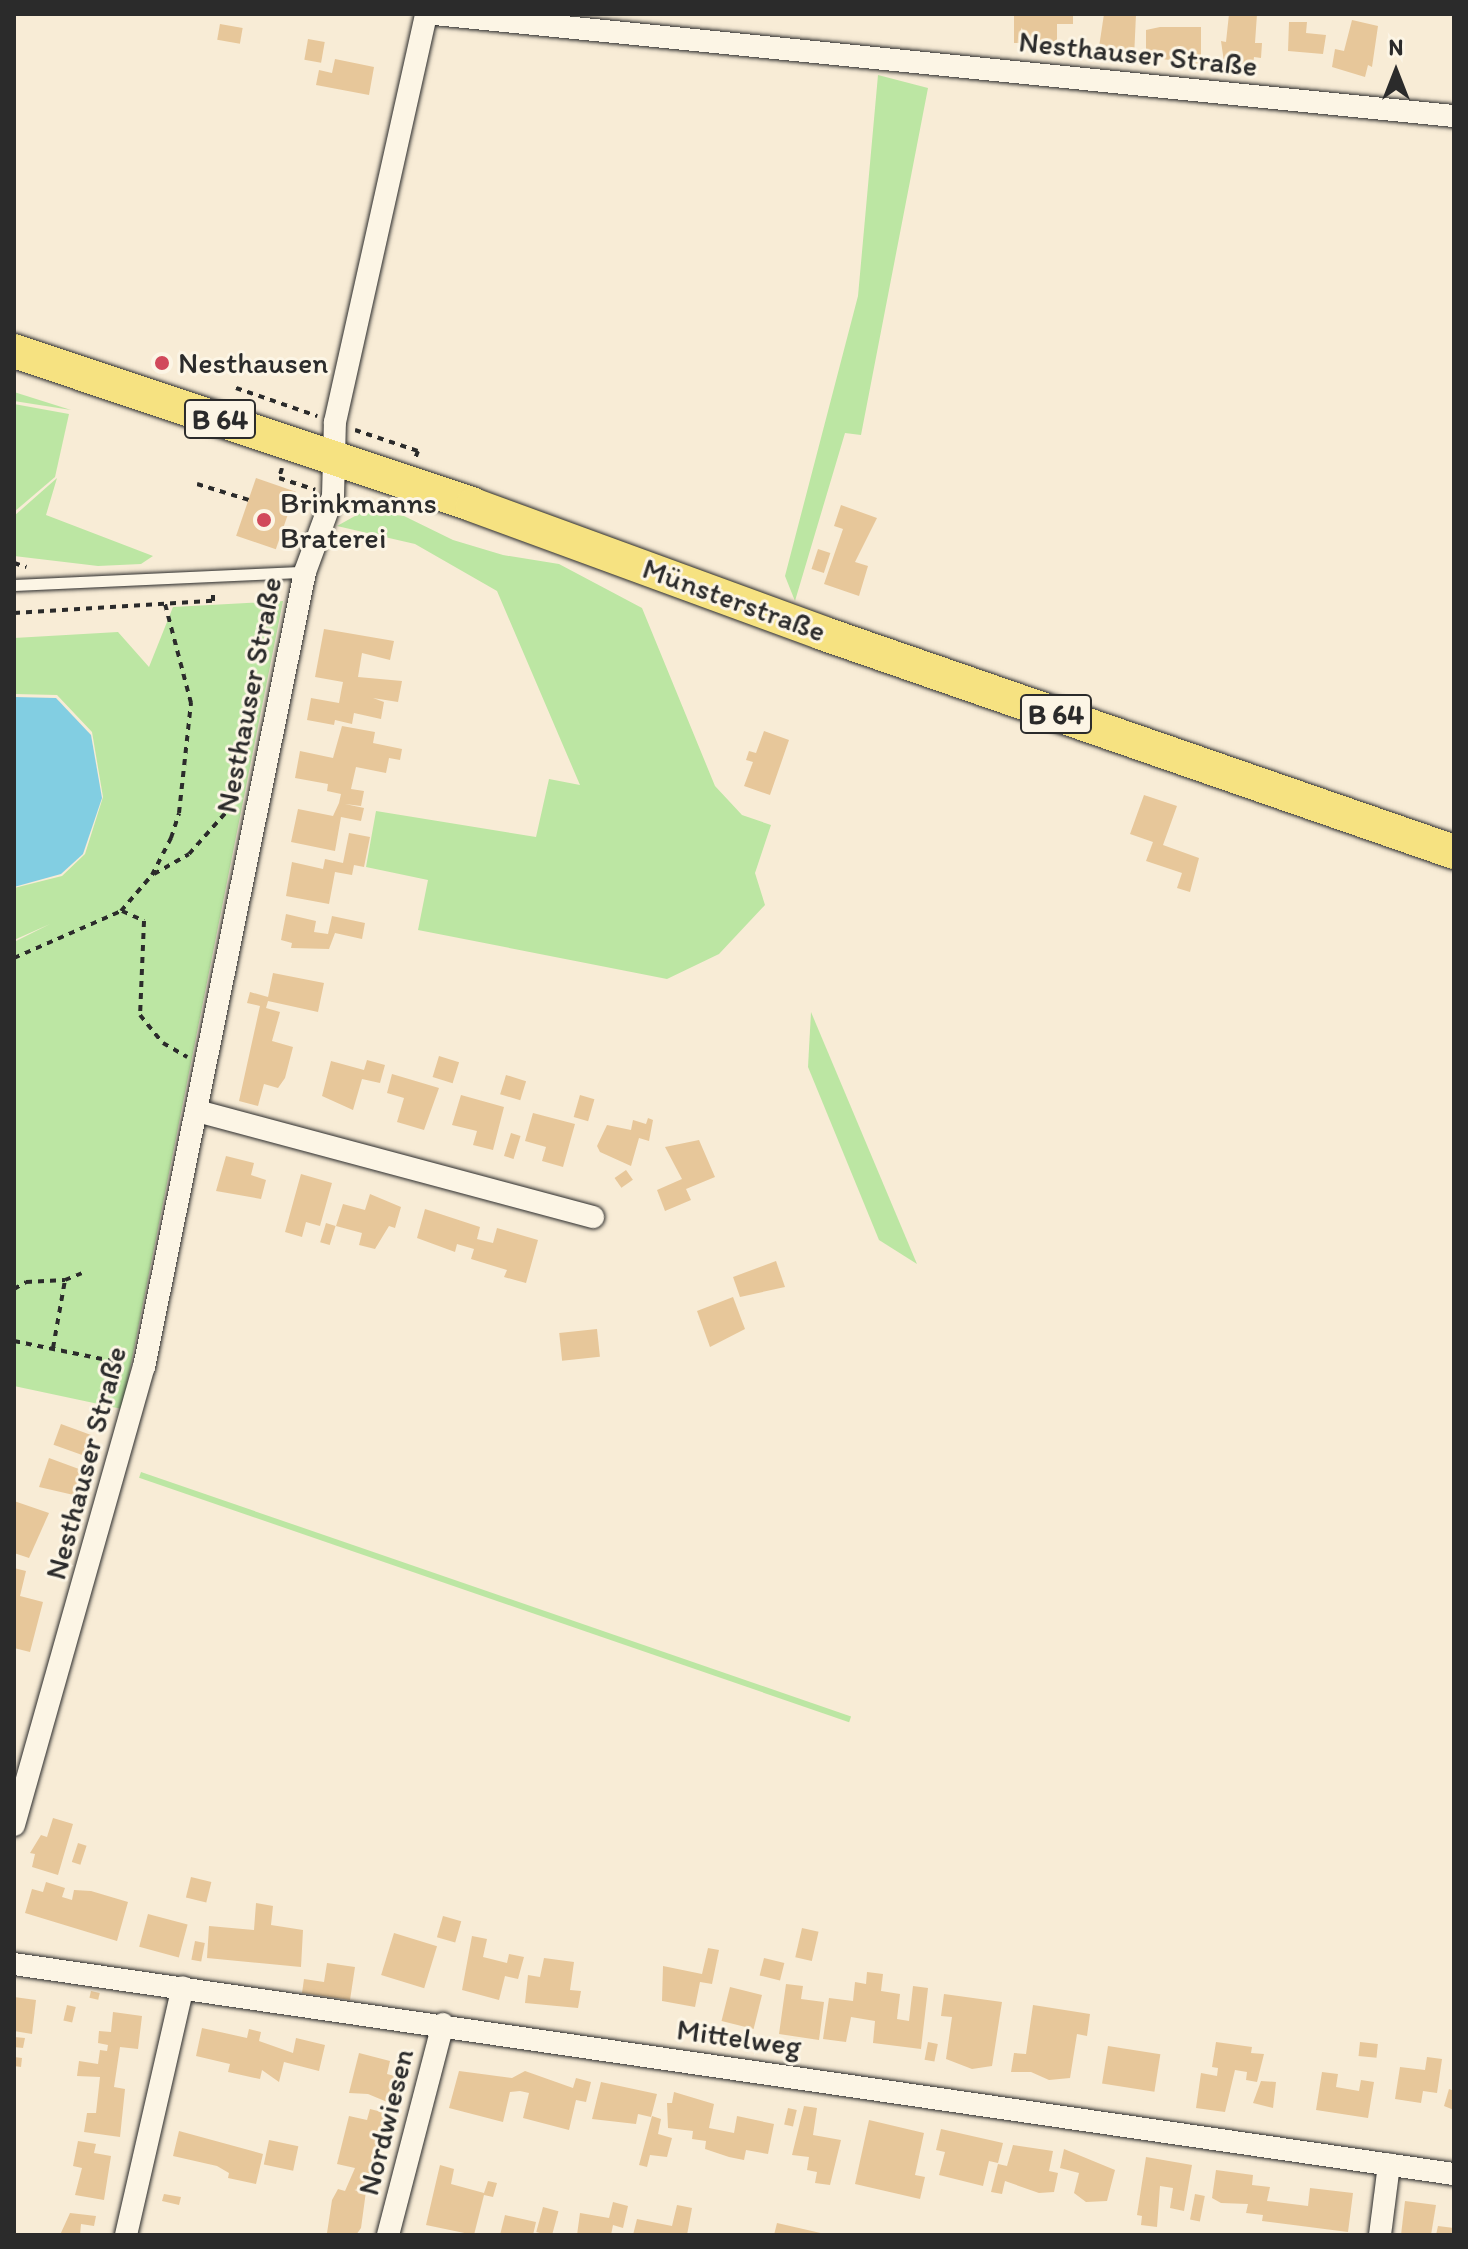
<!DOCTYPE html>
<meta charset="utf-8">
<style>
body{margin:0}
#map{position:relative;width:1468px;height:2249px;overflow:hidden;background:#f8ecd6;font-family:Itim,sans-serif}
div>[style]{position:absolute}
.green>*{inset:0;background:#bce6a3;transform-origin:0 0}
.water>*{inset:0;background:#82cee2}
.building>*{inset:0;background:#e7c79a;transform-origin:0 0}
.path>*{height:4px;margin-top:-2px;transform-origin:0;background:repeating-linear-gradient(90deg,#2b2b2b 0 6px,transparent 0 12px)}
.roads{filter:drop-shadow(0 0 2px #2b2b2b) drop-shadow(0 0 2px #2b2b2b)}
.lane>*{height:11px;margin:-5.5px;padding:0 5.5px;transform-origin:5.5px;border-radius:5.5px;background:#fcf5e5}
.street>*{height:22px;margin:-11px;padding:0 11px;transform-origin:11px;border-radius:11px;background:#fcf5e5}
.primary>*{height:34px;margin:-17px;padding:0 17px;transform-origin:17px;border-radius:17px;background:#f6e281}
.dots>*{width:22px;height:22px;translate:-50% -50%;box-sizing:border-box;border:4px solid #fcf5e5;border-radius:50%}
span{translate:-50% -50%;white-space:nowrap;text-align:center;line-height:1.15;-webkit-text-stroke:6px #fcf5e5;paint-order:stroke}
.shield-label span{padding:2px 6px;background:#fcf5e5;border:2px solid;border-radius:6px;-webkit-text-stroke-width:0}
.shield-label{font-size:28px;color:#2b2b2b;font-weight:700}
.street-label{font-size:30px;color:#2b2b2b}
.poi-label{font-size:30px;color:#2b2b2b}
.left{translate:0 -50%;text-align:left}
.frame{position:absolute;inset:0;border:16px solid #2b2b2b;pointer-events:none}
.north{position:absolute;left:1356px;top:32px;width:80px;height:80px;-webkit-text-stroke:6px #fcf5e5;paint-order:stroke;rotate:0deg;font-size:22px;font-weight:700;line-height:32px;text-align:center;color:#2b2b2b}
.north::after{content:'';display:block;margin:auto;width:28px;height:36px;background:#2b2b2b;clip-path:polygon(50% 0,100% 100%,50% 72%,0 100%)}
</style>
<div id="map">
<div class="green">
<div style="clip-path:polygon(878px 75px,928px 88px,861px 435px,845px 433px,795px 601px,785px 576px,858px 296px)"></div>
<div style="clip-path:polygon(14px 392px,71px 410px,14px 401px)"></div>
<div style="clip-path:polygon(14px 404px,69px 414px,55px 477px,14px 512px)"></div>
<div style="clip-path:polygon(57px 478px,46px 515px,153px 556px,141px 564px,98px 566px,14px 556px,14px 516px)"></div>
<div style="clip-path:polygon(364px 511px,404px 516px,453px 540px,503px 555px,559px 564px,642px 608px,715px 786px,742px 815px,771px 825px,755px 873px,765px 905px,719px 954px,667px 979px,418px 930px,428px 880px,366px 867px,376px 811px,536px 837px,549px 779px,580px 785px,497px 591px,415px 544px,337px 526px)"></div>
<div style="clip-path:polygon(283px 601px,122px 1409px,14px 1386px,14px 942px,50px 924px,14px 940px,14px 888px,62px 876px,85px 854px,103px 797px,92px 732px,57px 695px,14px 694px,14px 638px,118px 632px,149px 667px,173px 607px)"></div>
<div style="clip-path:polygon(811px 1012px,917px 1264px,879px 1240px,808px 1067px)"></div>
<div style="left:141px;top:1472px;width:751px;height:6px;rotate:19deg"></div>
</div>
<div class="water">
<div style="clip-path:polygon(14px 697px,56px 698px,91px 735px,102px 798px,83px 854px,61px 874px,14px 887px)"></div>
</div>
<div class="building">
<div style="clip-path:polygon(1014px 14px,1073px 14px,1073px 24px,1057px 24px,1057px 43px,1014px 43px)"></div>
<div style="clip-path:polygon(1104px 14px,1136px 14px,1134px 58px,1098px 54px)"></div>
<div style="clip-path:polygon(1229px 14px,1257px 14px,1255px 43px,1262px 43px,1261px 58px,1254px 57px,1253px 65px,1224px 62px,1221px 41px,1226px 42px)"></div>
<div style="clip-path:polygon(1352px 20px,1378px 26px,1372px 67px,1368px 65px,1365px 77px,1332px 67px,1335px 49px,1344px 51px)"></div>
<div style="clip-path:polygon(1289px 22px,1307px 22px,1306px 33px,1326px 35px,1323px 54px,1288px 51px)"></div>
<div style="left:220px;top:24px;width:23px;height:16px;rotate:10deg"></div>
<div style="clip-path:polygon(1160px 27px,1201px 27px,1201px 64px,1146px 57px,1146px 30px)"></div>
<div style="left:308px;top:39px;width:17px;height:21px;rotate:10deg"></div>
<div style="clip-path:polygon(335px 59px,374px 67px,369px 95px,316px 85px,319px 70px,332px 73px)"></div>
<div style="left:256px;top:478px;width:42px;height:61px;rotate:19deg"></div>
<div style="clip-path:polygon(841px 505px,877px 518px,855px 562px,868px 566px,859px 596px,824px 584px,843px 529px,834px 526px)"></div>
<div style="left:818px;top:549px;width:13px;height:21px;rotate:18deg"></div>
<div style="clip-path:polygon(324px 629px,394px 641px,390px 660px,362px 653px,358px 677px,402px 681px,398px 702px,373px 698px,384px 702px,381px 719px,354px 713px,352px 724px,335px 720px,334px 725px,307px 720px,311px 698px,339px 703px,341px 692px,343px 682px,315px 677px)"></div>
<div style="clip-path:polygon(342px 726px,375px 732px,373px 743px,402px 749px,400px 760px,389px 758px,386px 773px,356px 767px,351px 789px,364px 791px,361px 806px,345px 804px,364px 808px,361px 821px,341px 817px,335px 851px,291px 842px,298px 809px,333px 816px,339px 803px,341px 794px,327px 791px,328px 784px,295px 778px,300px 751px,333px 758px)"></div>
<div style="clip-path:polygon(764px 731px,789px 740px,770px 795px,744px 786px,753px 762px,746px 760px,749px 751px,756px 753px)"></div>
<div style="clip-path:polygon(1144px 795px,1177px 806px,1163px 845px,1199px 858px,1190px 892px,1177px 888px,1182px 873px,1146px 861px,1153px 842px,1130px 834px)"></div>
<div style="clip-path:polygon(349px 833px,370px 837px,364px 867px,354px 865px,352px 875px,335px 872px,329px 904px,286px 896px,292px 862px,323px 869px,325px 859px,343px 863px)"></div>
<div style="clip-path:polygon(286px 914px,316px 921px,314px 932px,328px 934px,332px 916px,365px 923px,362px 939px,335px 933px,329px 949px,291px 948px,292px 943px,281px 940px)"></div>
<div style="clip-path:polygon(273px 973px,324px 983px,318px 1012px,268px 1001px,266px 1008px,280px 1012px,272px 1041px,293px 1047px,285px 1078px,278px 1088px,264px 1084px,258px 1106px,239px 1101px,260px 1006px,247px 1003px,250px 992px,268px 997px)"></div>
<div style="left:439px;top:1056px;width:21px;height:22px;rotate:17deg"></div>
<div style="clip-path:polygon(367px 1060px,385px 1065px,380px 1083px,362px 1079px,353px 1110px,322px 1096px,331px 1061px,364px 1070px)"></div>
<div style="clip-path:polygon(392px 1074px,439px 1088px,424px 1130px,397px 1122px,404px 1098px,387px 1093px)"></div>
<div style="left:506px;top:1075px;width:21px;height:20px;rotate:17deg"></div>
<div style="clip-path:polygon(461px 1095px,504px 1107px,493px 1150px,473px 1145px,477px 1131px,452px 1125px)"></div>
<div style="left:580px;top:1095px;width:15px;height:23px;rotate:16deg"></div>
<div style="clip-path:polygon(533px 1113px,575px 1124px,563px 1167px,542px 1161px,546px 1147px,525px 1141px)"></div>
<div style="clip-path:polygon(648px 1118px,653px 1120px,649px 1141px,639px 1138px,631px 1166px,600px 1152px,597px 1146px,607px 1125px,631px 1130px,633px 1120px,646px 1124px)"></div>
<div style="left:511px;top:1133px;width:10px;height:24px;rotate:17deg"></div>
<div style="clip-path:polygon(699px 1140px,715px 1177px,686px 1189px,691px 1200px,665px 1211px,657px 1190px,682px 1179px,665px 1147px)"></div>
<div style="clip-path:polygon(226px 1156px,254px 1163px,251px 1175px,266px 1180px,261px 1199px,216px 1191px)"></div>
<div style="left:626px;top:1170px;width:12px;height:14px;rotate:55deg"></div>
<div style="clip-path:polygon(301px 1174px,332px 1183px,320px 1226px,306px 1222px,302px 1237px,285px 1232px)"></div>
<div style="clip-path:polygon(370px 1194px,401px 1207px,395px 1228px,389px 1226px,375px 1249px,359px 1245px,362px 1233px,336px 1226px,343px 1204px,365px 1210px)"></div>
<div style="clip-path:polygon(425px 1209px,480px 1227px,477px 1239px,493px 1243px,497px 1228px,538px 1240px,526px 1283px,504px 1277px,507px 1270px,471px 1259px,474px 1249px,457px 1244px,455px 1252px,417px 1238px)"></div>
<div style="left:326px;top:1223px;width:10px;height:20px;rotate:17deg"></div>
<div style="clip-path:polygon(776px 1261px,785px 1287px,740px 1297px,733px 1277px)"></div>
<div style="clip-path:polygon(733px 1297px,745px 1329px,710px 1347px,697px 1311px)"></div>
<div style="left:597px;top:1329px;width:28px;height:38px;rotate:84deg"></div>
<div style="left:61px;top:1424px;width:32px;height:22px;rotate:20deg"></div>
<div style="clip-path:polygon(49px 1458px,87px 1472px,78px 1496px,39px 1487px)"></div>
<div style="clip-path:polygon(14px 1501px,49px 1513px,29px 1558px,14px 1553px)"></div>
<div style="clip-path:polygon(14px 1568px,26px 1571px,20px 1596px,43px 1602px,30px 1652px,14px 1648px)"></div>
<div style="clip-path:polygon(53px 1818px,73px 1824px,58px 1875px,32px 1867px,35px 1854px,30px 1853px,41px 1835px,47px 1837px)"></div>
<div style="left:78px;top:1843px;width:9px;height:20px;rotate:18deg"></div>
<div style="left:191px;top:1877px;width:21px;height:21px;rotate:14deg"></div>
<div style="clip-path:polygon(46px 1882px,65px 1888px,62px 1897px,72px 1900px,74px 1890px,91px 1891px,128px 1902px,117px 1941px,25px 1913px,32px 1889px,43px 1892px)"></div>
<div style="clip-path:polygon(256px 1903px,273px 1906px,271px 1925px,303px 1930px,301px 1967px,207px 1958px,209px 1926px,254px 1930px)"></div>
<div style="left:148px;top:1914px;width:41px;height:34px;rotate:15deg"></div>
<div style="left:443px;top:1916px;width:19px;height:22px;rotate:16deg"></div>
<div style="left:802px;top:1928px;width:17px;height:30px;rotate:13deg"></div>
<div style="left:394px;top:1933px;width:45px;height:44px;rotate:17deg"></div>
<div style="clip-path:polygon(472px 1936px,487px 1939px,483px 1957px,507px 1963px,509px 1954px,524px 1957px,518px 1979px,505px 1976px,499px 2000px,462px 1990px)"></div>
<div style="left:195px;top:1941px;width:10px;height:19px;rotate:11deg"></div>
<div style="clip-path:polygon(708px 1948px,719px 1950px,712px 1984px,700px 1982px,695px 2007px,662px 2001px,663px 1966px,702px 1974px)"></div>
<div style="clip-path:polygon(544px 1958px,574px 1962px,570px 1990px,581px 1991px,578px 2008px,525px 2003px,528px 1975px,540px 1977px)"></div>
<div style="left:764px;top:1958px;width:21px;height:18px;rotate:14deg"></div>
<div style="clip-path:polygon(327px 1963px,355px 1967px,350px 2000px,302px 1993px,304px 1979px,324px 1982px)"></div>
<div style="clip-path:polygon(867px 1972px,883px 1974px,881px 1991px,900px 1994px,897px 2019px,909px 2021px,913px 1986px,928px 1988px,921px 2049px,873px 2043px,875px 2021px,851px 2017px,846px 2042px,823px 2039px,829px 1998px,853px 2001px,855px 1982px,866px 1984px)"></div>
<div style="clip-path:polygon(786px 1984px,803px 1986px,801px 1999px,824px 2002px,819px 2040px,779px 2034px)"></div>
<div style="left:730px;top:1987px;width:33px;height:35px;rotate:14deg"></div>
<div style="left:91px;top:1991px;width:9px;height:7px;rotate:13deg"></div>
<div style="clip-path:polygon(944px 1994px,1002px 2002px,992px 2066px,972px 2069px,946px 2059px,952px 2017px,941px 2016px)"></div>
<div style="clip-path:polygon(14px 1997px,36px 2000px,32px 2034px,14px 2031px)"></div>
<div style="left:67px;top:2005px;width:9px;height:16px;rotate:13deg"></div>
<div style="clip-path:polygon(1033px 2005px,1090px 2014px,1087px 2036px,1077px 2034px,1070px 2078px,1049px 2080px,1031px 2072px,1011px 2072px,1014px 2053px,1026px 2054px)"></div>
<div style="clip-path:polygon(113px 2012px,142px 2016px,138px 2049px,120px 2047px,114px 2087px,125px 2089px,120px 2137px,84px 2132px,87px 2113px,96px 2113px,100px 2077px,77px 2076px,79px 2061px,98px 2064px,100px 2050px,107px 2051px,108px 2045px,98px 2043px,99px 2031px,111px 2032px)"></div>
<div style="clip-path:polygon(202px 2028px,247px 2038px,249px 2029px,261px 2032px,259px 2041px,293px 2053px,296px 2038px,325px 2045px,319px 2071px,284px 2062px,279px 2082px,262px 2070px,260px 2079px,228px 2072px,230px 2064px,196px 2056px)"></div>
<div style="clip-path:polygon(14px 2037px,25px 2038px,23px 2048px,14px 2047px)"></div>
<div style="left:928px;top:2042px;width:10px;height:18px;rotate:11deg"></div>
<div style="clip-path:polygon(1216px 2042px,1252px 2047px,1251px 2053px,1264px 2054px,1257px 2082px,1246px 2080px,1247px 2072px,1235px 2070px,1225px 2112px,1196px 2108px,1201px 2073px,1217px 2076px,1218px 2068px,1212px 2067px)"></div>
<div style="left:1360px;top:2042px;width:18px;height:14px;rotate:6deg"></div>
<div style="left:1108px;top:2046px;width:53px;height:38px;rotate:9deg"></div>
<div style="clip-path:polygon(359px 2053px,390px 2061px,387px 2074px,399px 2077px,392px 2104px,368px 2094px,349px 2093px)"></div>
<div style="clip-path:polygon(14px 2057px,22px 2058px,21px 2067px,14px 2066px)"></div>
<div style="clip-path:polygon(1427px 2057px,1442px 2059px,1437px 2093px,1423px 2091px,1421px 2103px,1395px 2099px,1400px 2067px,1425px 2070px)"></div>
<div style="clip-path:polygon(459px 2071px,512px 2078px,525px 2071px,573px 2088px,576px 2078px,591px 2082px,586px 2102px,576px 2100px,569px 2130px,523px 2118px,529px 2093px,520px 2091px,510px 2092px,503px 2122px,449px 2108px)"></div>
<div style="clip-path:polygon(1322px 2072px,1338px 2074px,1336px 2087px,1359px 2091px,1361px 2080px,1374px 2082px,1368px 2118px,1316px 2110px)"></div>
<div style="clip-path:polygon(1261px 2081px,1276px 2082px,1273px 2108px,1253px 2103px)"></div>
<div style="clip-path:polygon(601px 2082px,657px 2094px,651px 2117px,638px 2114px,636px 2124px,592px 2119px)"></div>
<div style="clip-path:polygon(1449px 2089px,1454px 2091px,1454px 2110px,1444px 2106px)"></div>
<div style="clip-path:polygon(674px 2092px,714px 2104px,709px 2128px,734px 2133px,737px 2116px,774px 2124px,768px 2154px,746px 2150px,744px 2160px,729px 2157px,705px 2149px,706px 2141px,692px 2139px,693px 2131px,668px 2128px,667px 2103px,672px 2103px)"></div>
<div style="clip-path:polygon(804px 2106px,817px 2108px,813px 2135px,841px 2140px,830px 2185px,815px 2183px,817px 2172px,807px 2170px,809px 2157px,792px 2155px)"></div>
<div style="left:788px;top:2108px;width:9px;height:17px;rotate:13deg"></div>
<div style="clip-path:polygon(370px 2109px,390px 2114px,373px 2185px,367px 2184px,361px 2228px,356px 2235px,327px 2233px,332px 2200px,338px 2189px,345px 2191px,355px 2168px,337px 2164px,349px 2116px,367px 2120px)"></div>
<div style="clip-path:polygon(652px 2116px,661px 2119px,658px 2134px,672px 2138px,667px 2157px,650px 2155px,647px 2167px,639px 2165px)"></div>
<div style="clip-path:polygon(869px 2120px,924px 2133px,915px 2175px,925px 2177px,920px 2199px,855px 2184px)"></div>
<div style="clip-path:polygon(941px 2129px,1003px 2143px,998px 2163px,989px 2161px,983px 2186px,939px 2175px,945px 2152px,936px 2150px)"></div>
<div style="clip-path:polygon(179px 2131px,263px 2154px,256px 2184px,228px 2178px,229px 2173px,217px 2166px,173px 2156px)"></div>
<div style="left:269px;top:2140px;width:30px;height:25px;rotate:12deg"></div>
<div style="clip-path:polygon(78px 2141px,96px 2144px,94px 2153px,111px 2156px,104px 2200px,75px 2195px,82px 2168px,73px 2166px)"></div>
<div style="clip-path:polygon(1013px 2145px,1053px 2151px,1049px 2171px,1058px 2173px,1054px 2192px,1039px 2193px,1005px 2181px,1002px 2194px,991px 2192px,998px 2164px,1007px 2166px)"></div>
<div style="clip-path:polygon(1064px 2149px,1115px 2170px,1107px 2201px,1086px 2202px,1074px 2193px,1079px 2173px,1060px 2168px)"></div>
<div style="clip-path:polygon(1146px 2157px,1192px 2165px,1184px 2211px,1170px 2208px,1173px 2188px,1160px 2186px,1157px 2227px,1141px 2225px,1142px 2216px,1137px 2215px)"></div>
<div style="clip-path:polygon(440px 2165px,454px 2169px,451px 2184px,484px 2193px,488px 2181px,497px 2183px,493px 2197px,484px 2195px,474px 2235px,426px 2225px)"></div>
<div style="clip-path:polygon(1216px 2170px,1253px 2175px,1252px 2185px,1270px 2187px,1267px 2201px,1308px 2206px,1310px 2188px,1353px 2193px,1348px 2232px,1262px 2221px,1263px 2215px,1246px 2213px,1248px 2204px,1221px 2203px,1212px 2198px)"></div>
<div style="clip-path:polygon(164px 2194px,181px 2197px,179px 2205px,162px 2201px)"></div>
<div style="left:1195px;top:2194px;width:10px;height:26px;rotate:11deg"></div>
<div style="clip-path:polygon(1405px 2201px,1436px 2205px,1431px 2235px,1401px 2235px)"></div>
<div style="clip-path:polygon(613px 2202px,628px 2206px,623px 2228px,613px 2225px,611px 2235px,577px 2235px,580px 2213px,609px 2218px)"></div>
<div style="clip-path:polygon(677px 2205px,692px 2208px,687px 2235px,633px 2235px,637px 2219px,672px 2226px)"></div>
<div style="left:543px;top:2207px;width:16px;height:26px;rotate:15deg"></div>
<div style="clip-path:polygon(70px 2213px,96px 2216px,94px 2226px,81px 2224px,80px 2235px,60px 2235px)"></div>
<div style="clip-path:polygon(505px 2215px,536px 2222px,533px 2235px,500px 2235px)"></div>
<div style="clip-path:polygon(777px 2223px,825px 2234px,825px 2235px,774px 2235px)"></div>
<div style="clip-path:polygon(1438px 2226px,1454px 2228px,1454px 2235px,1436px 2235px)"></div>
</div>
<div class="path">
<div style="left:236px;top:388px;width:86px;rotate:19.1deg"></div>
<div style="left:355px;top:430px;width:66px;rotate:18.4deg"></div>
<div style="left:418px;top:451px;width:9px;rotate:111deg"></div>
<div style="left:282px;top:468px;width:10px;rotate:107deg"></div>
<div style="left:279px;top:478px;width:38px;rotate:18deg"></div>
<div style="left:197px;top:484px;width:54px;rotate:17.1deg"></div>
<div style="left:353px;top:504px;width:26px;rotate:-2deg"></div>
<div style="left:14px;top:563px;width:13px;rotate:18deg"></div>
<div style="left:14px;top:613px;width:199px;rotate:-3.5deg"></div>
<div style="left:213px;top:601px;width:12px;rotate:-90deg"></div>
<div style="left:154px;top:874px;width:40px;rotate:-29.7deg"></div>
<div style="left:189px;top:854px;width:71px;rotate:-48.4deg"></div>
<div style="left:122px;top:911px;width:24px;rotate:24deg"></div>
<div style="left:144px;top:921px;width:94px;rotate:92.4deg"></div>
<div style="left:140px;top:1015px;width:36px;rotate:51deg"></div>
<div style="left:163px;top:1043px;width:28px;rotate:30deg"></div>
<div style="left:14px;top:958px;width:117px;rotate:-23.7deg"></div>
<div style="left:121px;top:911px;width:48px;rotate:-49.3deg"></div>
<div style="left:152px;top:875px;width:42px;rotate:-62.8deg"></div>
<div style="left:171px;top:838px;width:26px;rotate:-72deg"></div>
<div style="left:179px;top:813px;width:111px;rotate:-83.8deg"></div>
<div style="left:191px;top:703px;width:102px;rotate:-104.7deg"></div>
<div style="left:14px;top:1289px;width:14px;rotate:-30deg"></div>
<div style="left:26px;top:1282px;width:39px;rotate:-3deg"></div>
<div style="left:65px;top:1280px;width:18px;rotate:-22deg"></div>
<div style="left:14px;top:1341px;width:110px;rotate:11.5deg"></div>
<div style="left:53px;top:1348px;width:69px;rotate:-80deg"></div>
</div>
<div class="roads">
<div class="lane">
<div style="left:14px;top:585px;width:291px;rotate:-2.6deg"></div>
</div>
<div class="street">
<div style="left:435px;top:14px;width:1024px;rotate:5.72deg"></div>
<div style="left:197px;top:1111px;width:410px;rotate:15deg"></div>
<div style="left:14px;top:1825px;width:476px;rotate:-74.2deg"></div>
<div style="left:144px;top:1367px;width:811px;rotate:-78.55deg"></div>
<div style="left:305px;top:572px;width:81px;rotate:-69.8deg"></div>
<div style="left:333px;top:496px;width:74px;rotate:-88.5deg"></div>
<div style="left:335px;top:422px;width:418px;rotate:-77.4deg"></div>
<div style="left:14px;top:1964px;width:1455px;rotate:8.3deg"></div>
<div style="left:126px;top:2235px;width:254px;rotate:-77.1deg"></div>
<div style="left:388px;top:2235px;width:218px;rotate:-75.4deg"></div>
<div style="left:1380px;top:2235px;width:71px;rotate:-82.7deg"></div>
</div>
<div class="primary">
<div style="left:14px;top:351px;width:484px;rotate:18.5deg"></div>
<div style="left:473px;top:505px;width:372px;rotate:20.1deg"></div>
<div style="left:822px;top:633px;width:669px;rotate:19.11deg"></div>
</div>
</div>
<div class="dots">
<div style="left:162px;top:363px;background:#d1495b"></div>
<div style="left:264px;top:520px;background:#d1495b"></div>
</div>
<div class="shield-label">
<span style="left:220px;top:419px">B 64</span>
<span style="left:1056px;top:714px">B 64</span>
</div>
<div class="street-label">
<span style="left:1138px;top:54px;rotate:6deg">Nesthauser Straße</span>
<span style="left:734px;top:600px;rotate:20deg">Münsterstraße</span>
<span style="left:249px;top:695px;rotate:-79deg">Nesthauser Straße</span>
<span style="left:86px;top:1463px;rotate:-75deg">Nesthauser Straße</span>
<span style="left:739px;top:2038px;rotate:8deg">Mittelweg</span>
<span style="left:386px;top:2122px;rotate:-76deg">Nordwiesen</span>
</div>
<div class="poi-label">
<span class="left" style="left:178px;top:363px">Nesthausen</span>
<span class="left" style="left:280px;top:520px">Brinkmanns<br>Braterei</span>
</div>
<div class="frame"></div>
<div class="north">N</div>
</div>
